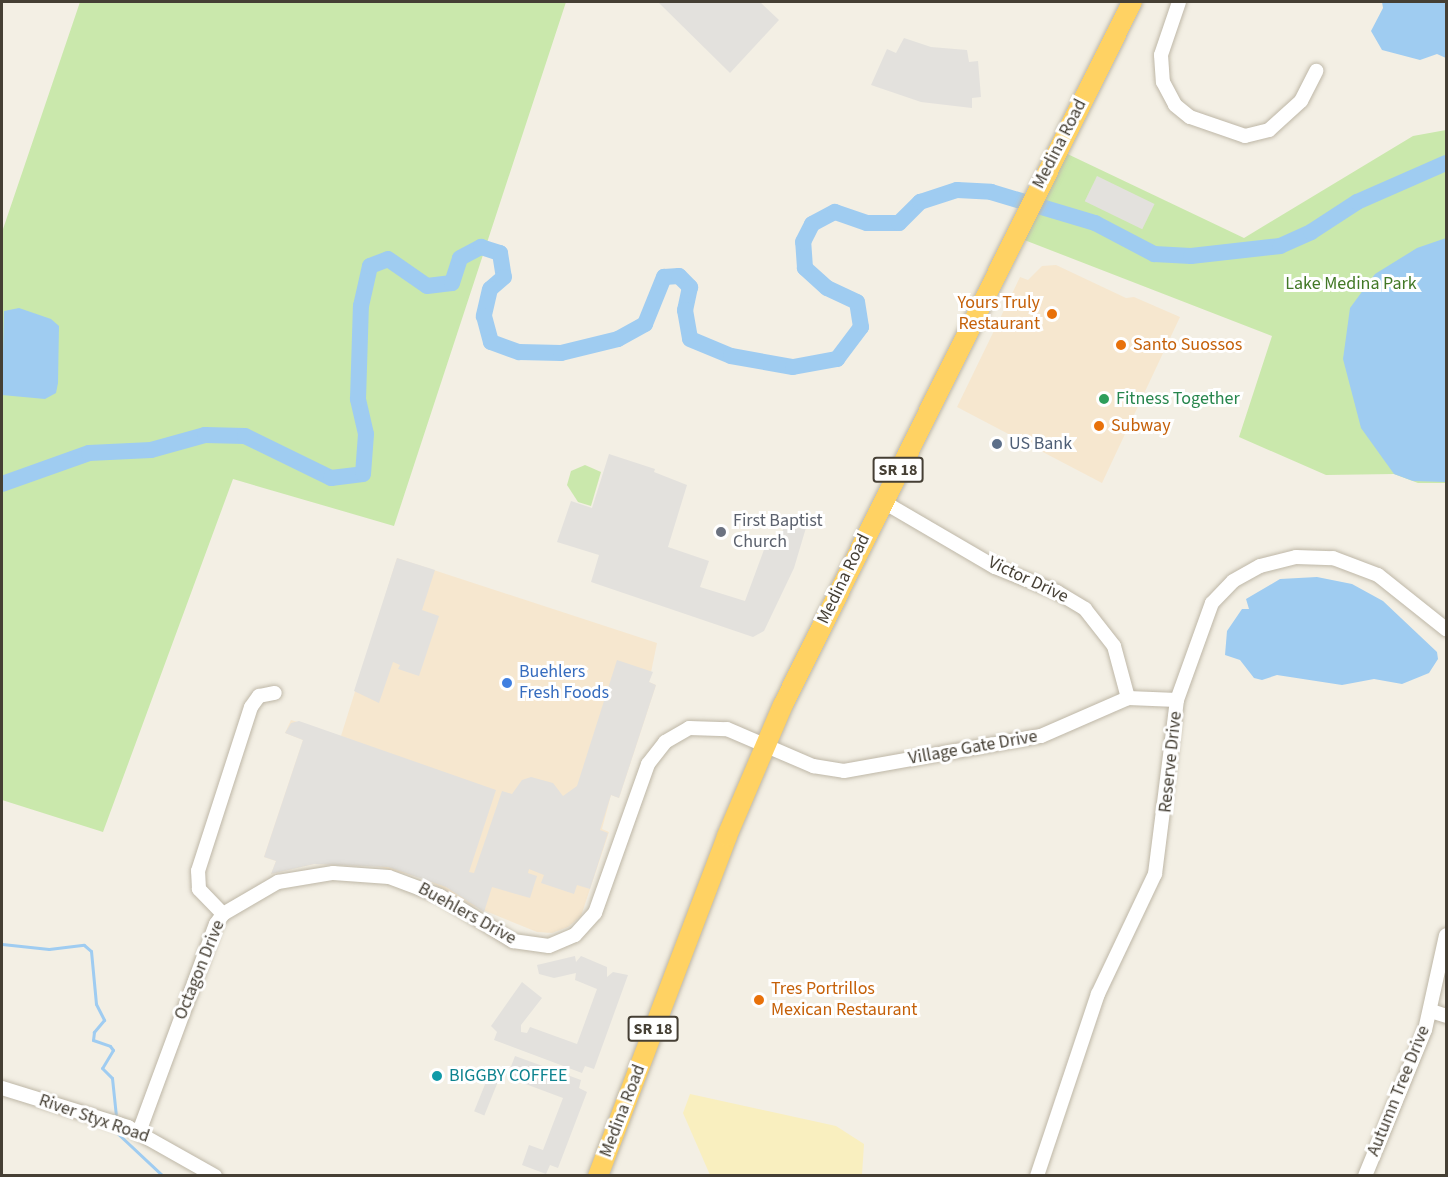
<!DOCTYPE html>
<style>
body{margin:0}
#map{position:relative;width:1448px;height:1177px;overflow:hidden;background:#f3efe4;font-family:"Source Sans 3",sans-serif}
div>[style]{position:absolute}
.commercial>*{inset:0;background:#f6e7cf}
.green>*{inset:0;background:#cae8ac}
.sand>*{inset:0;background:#f9efbf}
.parking>*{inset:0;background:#e3e1dd;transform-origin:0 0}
.water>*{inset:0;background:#9fccf1}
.stream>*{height:3px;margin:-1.5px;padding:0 1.5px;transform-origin:1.5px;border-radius:1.5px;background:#9fccf1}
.river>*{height:16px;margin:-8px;padding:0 8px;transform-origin:8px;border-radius:8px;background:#9fccf1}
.roads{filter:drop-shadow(0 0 2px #beb7a7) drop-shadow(0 0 2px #beb7a7)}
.minor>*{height:14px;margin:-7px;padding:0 7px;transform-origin:7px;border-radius:7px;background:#fff}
.highway>*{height:20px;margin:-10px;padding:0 10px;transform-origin:10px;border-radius:10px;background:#ffd263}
.dots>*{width:16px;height:16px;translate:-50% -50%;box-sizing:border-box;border:3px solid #fff;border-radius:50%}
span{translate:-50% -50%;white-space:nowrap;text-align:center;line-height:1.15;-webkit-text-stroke:6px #fff;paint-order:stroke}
.shield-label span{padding:2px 4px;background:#fff;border:2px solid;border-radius:4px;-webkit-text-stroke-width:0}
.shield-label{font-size:16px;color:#453f34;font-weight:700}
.street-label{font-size:18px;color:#453f34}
.park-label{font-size:18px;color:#427826}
.food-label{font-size:18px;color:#c56008}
.right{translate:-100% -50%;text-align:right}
.left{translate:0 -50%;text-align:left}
.leisure-label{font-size:18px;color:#27864d}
.service-label{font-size:18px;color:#4e5e75}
.worship-label{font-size:18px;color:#5b616d}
.shop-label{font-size:18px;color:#366cbe}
.culture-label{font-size:18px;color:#0d838f}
.frame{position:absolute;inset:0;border:3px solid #453f34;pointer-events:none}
</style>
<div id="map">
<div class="commercial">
<div style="clip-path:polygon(1056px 265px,1126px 298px,1134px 297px,1180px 317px,1102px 483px,957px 407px,1020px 277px,1028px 280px,1042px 266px)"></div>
<div style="clip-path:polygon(397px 558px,657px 643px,649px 682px,656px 685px,619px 798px,611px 795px,602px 829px,609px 832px,581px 916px,568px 927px,552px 933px,537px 932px,471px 905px,426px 879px,375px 866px,314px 864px,271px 874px,276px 861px,264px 857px,303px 740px,285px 733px,291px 720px,341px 736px)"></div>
</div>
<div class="green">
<div style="clip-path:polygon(80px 2px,566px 2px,394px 526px,233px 479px,103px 832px,2px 800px,2px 232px)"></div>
<div style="clip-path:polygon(1446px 130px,1446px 483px,1418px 483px,1394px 474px,1326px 475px,1239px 437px,1272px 336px,1014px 236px,1057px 149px,1244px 238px,1413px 136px)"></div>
<div style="clip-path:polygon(585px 465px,601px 472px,591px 506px,578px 502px,567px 485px,571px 471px)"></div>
</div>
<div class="sand">
<div style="clip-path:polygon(690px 1094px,836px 1126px,864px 1144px,862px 1175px,710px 1175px,683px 1113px)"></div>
</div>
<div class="parking">
<div style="clip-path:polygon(658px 2px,760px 2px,779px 20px,730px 73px)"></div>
<div style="clip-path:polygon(904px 38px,931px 47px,967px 50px,969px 62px,978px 61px,981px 97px,972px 98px,972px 108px,921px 102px,871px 85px,887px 49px,896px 53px)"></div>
<div style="left:1097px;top:176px;width:64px;height:28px;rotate:26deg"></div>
<div style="clip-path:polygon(609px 454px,655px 469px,654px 472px,687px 485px,668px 547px,709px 561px,700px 587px,745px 601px,765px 547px,776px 550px,788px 515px,808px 521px,794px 568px,764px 631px,753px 637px,591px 582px,599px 555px,557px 542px,571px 501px,592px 508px)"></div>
<div style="clip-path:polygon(397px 558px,435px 570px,422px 610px,439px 616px,419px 676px,398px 669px,400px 665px,393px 662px,379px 703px,354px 691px)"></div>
<div style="clip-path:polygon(617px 660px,653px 672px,649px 682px,656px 685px,619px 798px,611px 795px,600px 830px,608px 833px,590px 889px,577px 885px,574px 894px,541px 883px,544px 875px,529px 869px,528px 873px,537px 876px,530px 898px,492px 887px,484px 912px,446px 887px,388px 867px,314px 864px,271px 874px,276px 861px,264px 857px,303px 740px,285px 733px,291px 723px,299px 721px,496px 790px,469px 872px,474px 873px,502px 791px,512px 794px,522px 780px,531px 777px,553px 783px,563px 796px,577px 786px)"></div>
<div style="clip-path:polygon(575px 956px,576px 962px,581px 956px,607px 967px,607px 977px,613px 972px,628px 975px,594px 1069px,585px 1066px,582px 1073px,494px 1040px,497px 1032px,491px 1026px,522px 982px,542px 998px,521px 1025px,521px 1032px,527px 1033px,530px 1027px,577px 1044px,597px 989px,575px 980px,576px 973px,554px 978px,539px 974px,537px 965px)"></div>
<div style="clip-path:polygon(515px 1056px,581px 1080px,579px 1088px,587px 1092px,558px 1168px,550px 1165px,546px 1174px,522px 1165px,529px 1145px,543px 1150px,563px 1098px,507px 1077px)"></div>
<div style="left:488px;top:1077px;width:11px;height:37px;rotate:22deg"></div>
</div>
<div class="water">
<div style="clip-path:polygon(1382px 2px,1446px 2px,1446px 58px,1437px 54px,1420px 60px,1382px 50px,1371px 31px,1383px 8px)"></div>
<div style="clip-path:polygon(1446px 238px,1446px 482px,1413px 481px,1394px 474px,1361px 428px,1343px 359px,1350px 308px,1375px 274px,1417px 248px)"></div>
<div style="clip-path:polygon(19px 308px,51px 319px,59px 326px,58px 383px,56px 393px,45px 399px,2px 395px,4px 311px)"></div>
<div style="clip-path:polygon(1317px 577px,1352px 584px,1383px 601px,1437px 652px,1438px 659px,1429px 673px,1402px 684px,1374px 679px,1342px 685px,1277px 675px,1262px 680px,1254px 678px,1240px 660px,1225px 655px,1227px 631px,1242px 609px,1249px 609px,1246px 599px,1280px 579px)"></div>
</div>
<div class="stream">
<div style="left:2px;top:944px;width:47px;rotate:6.1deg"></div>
<div style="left:49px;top:949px;width:35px;rotate:-7deg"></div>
<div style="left:84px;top:945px;width:9px;rotate:41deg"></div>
<div style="left:91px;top:951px;width:53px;rotate:84.6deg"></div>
<div style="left:96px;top:1004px;width:18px;rotate:63deg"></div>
<div style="left:104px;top:1020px;width:16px;rotate:130deg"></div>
<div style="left:94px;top:1032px;width:8px;rotate:97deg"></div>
<div style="left:93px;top:1040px;width:18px;rotate:19deg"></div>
<div style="left:110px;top:1046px;width:5px;rotate:53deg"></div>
<div style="left:113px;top:1050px;width:21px;rotate:121deg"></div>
<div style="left:102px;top:1068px;width:14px;rotate:45deg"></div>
<div style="left:112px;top:1078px;width:36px;rotate:84deg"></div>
<div style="left:115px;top:1131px;width:66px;rotate:43.2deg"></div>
</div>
<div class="river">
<div style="left:2px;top:484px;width:92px;rotate:-19.6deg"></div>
<div style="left:89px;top:453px;width:62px;rotate:-2.8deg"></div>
<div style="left:151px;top:450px;width:56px;rotate:-15.5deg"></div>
<div style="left:205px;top:435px;width:40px;rotate:1.4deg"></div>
<div style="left:245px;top:436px;width:96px;rotate:26deg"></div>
<div style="left:331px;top:478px;width:32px;rotate:-7deg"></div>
<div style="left:363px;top:474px;width:40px;rotate:-85.7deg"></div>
<div style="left:366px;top:434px;width:36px;rotate:-103deg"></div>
<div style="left:358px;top:399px;width:93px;rotate:-88.2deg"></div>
<div style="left:361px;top:306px;width:41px;rotate:-77.3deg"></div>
<div style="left:370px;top:266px;width:19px;rotate:-21deg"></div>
<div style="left:388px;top:259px;width:47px;rotate:34.7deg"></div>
<div style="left:427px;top:286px;width:25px;rotate:-7deg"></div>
<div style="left:452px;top:283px;width:26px;rotate:-72deg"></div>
<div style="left:460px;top:258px;width:24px;rotate:-28deg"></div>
<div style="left:481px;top:247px;width:20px;rotate:18deg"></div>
<div style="left:500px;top:253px;width:24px;rotate:81deg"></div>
<div style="left:504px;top:277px;width:18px;rotate:139deg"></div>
<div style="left:490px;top:289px;width:28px;rotate:103deg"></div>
<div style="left:484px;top:316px;width:27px;rotate:75deg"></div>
<div style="left:491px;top:342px;width:30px;rotate:20deg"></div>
<div style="left:519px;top:352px;width:42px;rotate:1.4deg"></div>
<div style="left:561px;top:353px;width:59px;rotate:-13.8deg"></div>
<div style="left:618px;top:339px;width:31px;rotate:-29deg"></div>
<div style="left:645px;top:324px;width:51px;rotate:-68deg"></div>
<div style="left:664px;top:277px;width:15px;rotate:-4deg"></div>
<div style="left:679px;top:276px;width:16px;rotate:45deg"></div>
<div style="left:690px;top:287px;width:24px;rotate:102deg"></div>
<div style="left:685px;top:310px;width:29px;rotate:80deg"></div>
<div style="left:690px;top:339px;width:44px;rotate:22.5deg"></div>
<div style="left:731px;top:356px;width:63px;rotate:10.1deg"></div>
<div style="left:793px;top:367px;width:45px;rotate:-10.3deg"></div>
<div style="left:837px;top:359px;width:40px;rotate:-53deg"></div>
<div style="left:861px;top:327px;width:25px;rotate:-99deg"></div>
<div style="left:857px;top:302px;width:33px;rotate:-155deg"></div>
<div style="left:827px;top:288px;width:30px;rotate:-138deg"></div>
<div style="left:805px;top:268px;width:26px;rotate:-94deg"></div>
<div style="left:803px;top:242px;width:20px;rotate:-63deg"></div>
<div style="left:812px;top:224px;width:26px;rotate:-28deg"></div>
<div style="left:835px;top:212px;width:34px;rotate:19deg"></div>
<div style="left:867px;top:223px;width:32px"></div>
<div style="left:899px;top:223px;width:30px;rotate:-45deg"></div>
<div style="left:920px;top:202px;width:39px;rotate:-18deg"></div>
<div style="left:957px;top:190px;width:34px;rotate:3deg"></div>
<div style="left:991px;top:192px;width:109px;rotate:16.6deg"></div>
<div style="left:1095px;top:223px;width:67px;rotate:27.7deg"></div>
<div style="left:1154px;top:254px;width:37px;rotate:3deg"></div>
<div style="left:1191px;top:256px;width:90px;rotate:-6.4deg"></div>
<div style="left:1280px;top:246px;width:34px;rotate:-24deg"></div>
<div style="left:1311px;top:232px;width:55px;rotate:-33.1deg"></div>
<div style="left:1357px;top:202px;width:97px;rotate:-23.7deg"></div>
</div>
<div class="roads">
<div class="minor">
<div style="left:1179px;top:2px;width:56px;rotate:108.8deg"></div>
<div style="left:1161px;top:55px;width:27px;rotate:86deg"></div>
<div style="left:1163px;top:82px;width:26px;rotate:62deg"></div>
<div style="left:1175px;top:105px;width:19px;rotate:39deg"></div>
<div style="left:1190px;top:117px;width:58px;rotate:19.1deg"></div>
<div style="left:1245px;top:136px;width:25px;rotate:-14deg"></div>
<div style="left:1269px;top:130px;width:43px;rotate:-42.2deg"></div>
<div style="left:1301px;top:101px;width:34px;rotate:-63deg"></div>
<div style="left:882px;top:501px;width:131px;rotate:30.3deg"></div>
<div style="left:995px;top:567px;width:67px;rotate:22deg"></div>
<div style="left:1057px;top:592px;width:33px;rotate:31deg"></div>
<div style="left:1085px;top:609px;width:47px;rotate:51.9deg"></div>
<div style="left:1114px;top:646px;width:54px;rotate:74.9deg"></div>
<div style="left:223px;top:914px;width:35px;rotate:-134deg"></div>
<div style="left:199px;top:889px;width:18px;rotate:-93deg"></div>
<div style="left:198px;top:871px;width:172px;rotate:-72.1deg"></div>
<div style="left:251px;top:707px;width:14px;rotate:-54deg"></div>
<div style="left:259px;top:696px;width:16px;rotate:-11deg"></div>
<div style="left:1431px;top:1011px;width:16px;rotate:18deg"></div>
<div style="left:2px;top:1088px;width:132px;rotate:17.2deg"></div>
<div style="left:128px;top:1127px;width:100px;rotate:29.4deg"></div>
<div style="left:139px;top:1132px;width:222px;rotate:-69.7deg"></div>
<div style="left:216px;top:924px;width:12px;rotate:-55deg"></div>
<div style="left:223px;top:914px;width:64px;rotate:-30.2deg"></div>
<div style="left:278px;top:882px;width:56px;rotate:-9.3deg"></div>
<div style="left:333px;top:873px;width:56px;rotate:4.1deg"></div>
<div style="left:389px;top:877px;width:54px;rotate:20.4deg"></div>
<div style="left:440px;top:896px;width:86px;rotate:31.7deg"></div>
<div style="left:513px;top:941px;width:36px;rotate:8deg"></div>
<div style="left:549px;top:946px;width:28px;rotate:-23deg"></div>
<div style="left:575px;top:935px;width:30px;rotate:-48deg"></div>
<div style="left:595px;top:913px;width:158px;rotate:-70.4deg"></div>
<div style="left:648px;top:764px;width:28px;rotate:-52deg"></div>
<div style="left:665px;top:742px;width:28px;rotate:-30deg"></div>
<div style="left:689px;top:728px;width:38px;rotate:2deg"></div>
<div style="left:727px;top:729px;width:94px;rotate:23.3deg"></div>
<div style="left:813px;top:766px;width:31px;rotate:9deg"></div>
<div style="left:844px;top:771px;width:200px;rotate:-10.1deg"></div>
<div style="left:1041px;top:736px;width:95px;rotate:-23.6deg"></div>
<div style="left:1128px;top:698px;width:49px;rotate:2.3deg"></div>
<div style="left:1037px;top:1176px;width:192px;rotate:-71.5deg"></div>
<div style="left:1098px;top:994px;width:133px;rotate:-64.6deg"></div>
<div style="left:1155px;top:874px;width:175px;rotate:-82.8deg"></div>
<div style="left:1177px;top:700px;width:103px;rotate:-70.2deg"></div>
<div style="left:1212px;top:603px;width:30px;rotate:-46deg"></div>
<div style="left:1233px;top:581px;width:31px;rotate:-29deg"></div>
<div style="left:1260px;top:566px;width:37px;rotate:-14deg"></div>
<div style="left:1296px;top:557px;width:37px;rotate:2deg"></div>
<div style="left:1333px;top:558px;width:48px;rotate:20.7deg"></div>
<div style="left:1378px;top:575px;width:87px;rotate:38.5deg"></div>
<div style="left:1365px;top:1176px;width:158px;rotate:-67.7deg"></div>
<div style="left:1425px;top:1030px;width:97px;rotate:-77.5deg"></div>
</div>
<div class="highway">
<div style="left:598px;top:1176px;width:364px;rotate:-69.2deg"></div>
<div style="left:727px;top:836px;width:142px;rotate:-66.9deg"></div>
<div style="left:783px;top:705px;width:785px;rotate:-63.6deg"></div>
</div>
</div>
<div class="dots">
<div style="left:1052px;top:314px;background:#e8710a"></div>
<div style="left:1121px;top:345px;background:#e8710a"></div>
<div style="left:1104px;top:399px;background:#2e9e5b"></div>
<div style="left:1099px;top:426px;background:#e8710a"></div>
<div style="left:997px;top:444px;background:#5c6f8a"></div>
<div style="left:721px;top:532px;background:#6b7280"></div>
<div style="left:507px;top:683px;background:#3f7fe0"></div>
<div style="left:759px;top:1000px;background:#e8710a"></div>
<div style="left:437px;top:1076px;background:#0f9aa8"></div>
</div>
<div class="shield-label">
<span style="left:898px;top:470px">SR 18</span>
<span style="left:653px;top:1029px">SR 18</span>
</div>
<div class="street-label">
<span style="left:1060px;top:144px;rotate:-63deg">Medina Road</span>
<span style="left:844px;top:579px;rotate:-64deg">Medina Road</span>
<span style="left:1028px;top:580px;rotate:25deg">Victor Drive</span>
<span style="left:973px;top:748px;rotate:-10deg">Village Gate Drive</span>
<span style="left:1171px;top:762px;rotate:-84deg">Reserve Drive</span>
<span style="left:467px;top:914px;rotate:29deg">Buehlers Drive</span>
<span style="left:200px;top:970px;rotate:-68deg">Octagon Drive</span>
<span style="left:1399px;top:1091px;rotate:-68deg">Autumn Tree Drive</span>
<span style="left:623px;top:1111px;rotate:-69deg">Medina Road</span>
<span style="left:94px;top:1119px;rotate:19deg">River Styx Road</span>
</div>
<div class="park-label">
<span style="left:1351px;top:284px">Lake Medina Park</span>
</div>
<div class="food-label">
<span class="right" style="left:1040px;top:314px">Yours Truly<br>Restaurant</span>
<span class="left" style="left:1133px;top:345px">Santo Suossos</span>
<span class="left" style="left:1111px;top:426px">Subway</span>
<span class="left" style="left:771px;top:1000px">Tres Portrillos<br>Mexican Restaurant</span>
</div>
<div class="leisure-label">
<span class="left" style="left:1116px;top:399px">Fitness Together</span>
</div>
<div class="service-label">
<span class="left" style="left:1009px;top:444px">US Bank</span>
</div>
<div class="worship-label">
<span class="left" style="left:733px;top:532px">First Baptist<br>Church</span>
</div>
<div class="shop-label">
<span class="left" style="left:519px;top:683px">Buehlers<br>Fresh Foods</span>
</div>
<div class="culture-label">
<span class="left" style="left:449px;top:1076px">BIGGBY COFFEE</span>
</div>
<div class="frame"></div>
</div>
